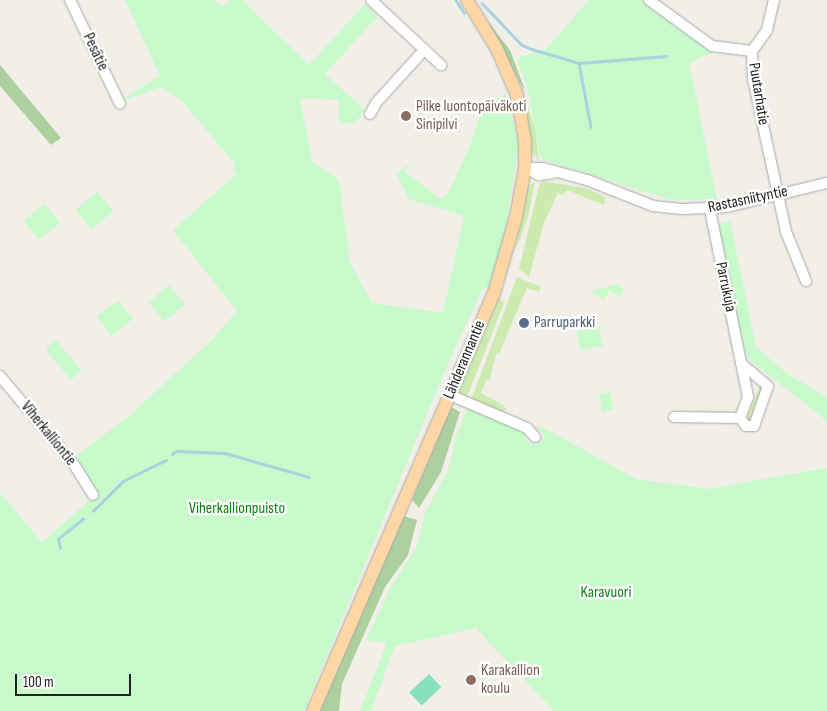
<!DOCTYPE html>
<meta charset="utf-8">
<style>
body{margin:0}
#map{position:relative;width:827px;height:711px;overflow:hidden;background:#f2efe9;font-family:"Sofia Sans Condensed",sans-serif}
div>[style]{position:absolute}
.grass>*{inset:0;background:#cdebb0}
.forest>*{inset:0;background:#add19e}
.park>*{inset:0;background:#c8facc;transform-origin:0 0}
.pitch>*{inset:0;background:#88e0be;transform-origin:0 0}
.stream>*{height:2.5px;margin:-1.25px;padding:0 1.25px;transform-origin:1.25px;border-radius:1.25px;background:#aad3df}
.roads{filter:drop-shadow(0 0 1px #a9a9a9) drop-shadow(0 0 1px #a9a9a9)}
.minor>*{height:10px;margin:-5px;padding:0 5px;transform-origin:5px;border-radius:5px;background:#fff}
.major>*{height:12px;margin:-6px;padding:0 6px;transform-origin:6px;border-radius:6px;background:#fcd6a4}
.dots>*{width:14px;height:14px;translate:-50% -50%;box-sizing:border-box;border:2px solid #fff;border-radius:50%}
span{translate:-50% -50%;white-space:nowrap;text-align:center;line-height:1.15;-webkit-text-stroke:5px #fff;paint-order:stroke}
.street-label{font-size:16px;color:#222}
.education-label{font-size:16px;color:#785e54}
.left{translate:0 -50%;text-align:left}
.service-label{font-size:16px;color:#4e5e75}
.park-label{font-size:16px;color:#0c8416}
.scale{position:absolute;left:15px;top:674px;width:116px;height:22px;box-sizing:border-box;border:2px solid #222;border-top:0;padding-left:6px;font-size:15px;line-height:18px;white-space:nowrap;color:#222;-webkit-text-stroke:4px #fff;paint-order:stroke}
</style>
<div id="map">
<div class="grass">
<div style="clip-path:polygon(525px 98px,535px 128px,539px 161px,530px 150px)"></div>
<div style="clip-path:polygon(535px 181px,528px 218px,515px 251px,527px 188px)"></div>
<div style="clip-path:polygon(543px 181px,585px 188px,605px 197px,604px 205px,567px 190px,563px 195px,558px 193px,544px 223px,529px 277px,519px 269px,539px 185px)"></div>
<div style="clip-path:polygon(517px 277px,541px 287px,539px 292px,527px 288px,499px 354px,496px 354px,490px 379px,486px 381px,481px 393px,503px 405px,506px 409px,502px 412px,471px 400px)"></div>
<div style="clip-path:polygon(499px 298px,504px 303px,467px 397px,462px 396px,458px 390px)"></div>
<div style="clip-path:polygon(760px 385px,762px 386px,751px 422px,746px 421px)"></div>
</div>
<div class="forest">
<div style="clip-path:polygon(482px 14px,510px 50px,525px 90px,521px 85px)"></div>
<div style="clip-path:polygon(0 65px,61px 138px,51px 145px,0 86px)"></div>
<div style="clip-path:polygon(451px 407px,460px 412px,441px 472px,419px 508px,412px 500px)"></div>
<div style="clip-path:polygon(404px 516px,417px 520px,408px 555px,385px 587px,342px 684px,339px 711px,320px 711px)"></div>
</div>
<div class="park">
<div style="clip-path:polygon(125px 0,214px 0,222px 7px,229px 0,242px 0,309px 65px,365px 4px,378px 16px,325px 74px,364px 109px,356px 123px,339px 123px,338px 100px,300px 98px,312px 162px,339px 180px,350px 263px,372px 303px,443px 313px,464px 216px,409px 199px,396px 173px,411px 163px,404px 171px,441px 199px,448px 193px,470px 146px,483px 105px,506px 94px,519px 144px,502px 252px,488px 288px,482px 290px,446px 368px,304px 711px,0 711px,0 493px,42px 542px,98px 493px,73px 458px,129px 416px,213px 339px,237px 311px,173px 230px,237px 174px,233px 168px,236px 165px,182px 101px,171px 93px,160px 87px,129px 99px,124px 98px,160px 76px)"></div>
<div style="clip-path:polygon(589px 0,649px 0,720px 49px,689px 63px,717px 200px,671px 200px,541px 159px,528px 91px,518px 62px,520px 57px,546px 49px)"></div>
<div style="left:97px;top:192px;width:25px;height:28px;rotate:50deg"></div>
<div style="left:45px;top:204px;width:24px;height:27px;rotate:52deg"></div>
<div style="clip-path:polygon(730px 221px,756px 347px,789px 375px,827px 397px,827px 421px,751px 361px,745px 352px,717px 224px)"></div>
<div style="clip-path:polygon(617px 284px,624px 290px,619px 297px,610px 290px,604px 300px,593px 293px,592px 291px)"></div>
<div style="left:169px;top:285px;width:25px;height:27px;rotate:50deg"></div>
<div style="left:118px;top:300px;width:24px;height:27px;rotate:52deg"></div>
<div style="left:599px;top:326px;width:20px;height:23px;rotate:79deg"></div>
<div style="left:56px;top:340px;width:40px;height:14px;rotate:50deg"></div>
<div style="left:610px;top:392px;width:18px;height:11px;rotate:81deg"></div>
<div style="clip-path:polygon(468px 406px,526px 433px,526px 439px,532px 445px,542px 441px,543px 433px,536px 427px,541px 426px,636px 479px,708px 489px,827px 468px,827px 711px,554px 711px,476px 628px,395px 646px,371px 711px,360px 711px,387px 643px,366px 640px,391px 587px,417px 546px,425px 513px,448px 470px,456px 437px)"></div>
</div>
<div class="pitch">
<div style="left:429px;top:674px;width:18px;height:27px;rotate:47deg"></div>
</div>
<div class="stream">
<div style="left:456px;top:0;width:15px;rotate:58deg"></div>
<div style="left:482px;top:3px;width:58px;rotate:46.4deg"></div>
<div style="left:522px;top:45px;width:11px;rotate:22deg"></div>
<div style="left:532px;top:49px;width:49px;rotate:16.6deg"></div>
<div style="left:579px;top:63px;width:87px;rotate:-4.6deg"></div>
<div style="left:579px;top:63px;width:65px;rotate:79.4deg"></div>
<div style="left:172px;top:454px;width:5px;rotate:-37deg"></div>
<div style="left:176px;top:451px;width:49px;rotate:2.3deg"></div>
<div style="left:225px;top:453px;width:87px;rotate:15.9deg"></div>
<div style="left:93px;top:511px;width:42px;rotate:-45deg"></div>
<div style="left:123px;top:481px;width:48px;rotate:-26deg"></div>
<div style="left:60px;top:548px;width:9px;rotate:-103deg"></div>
<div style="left:58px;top:539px;width:32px;rotate:-39deg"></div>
</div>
<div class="roads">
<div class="minor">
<div style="left:70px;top:0;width:115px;rotate:64.3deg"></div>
<div style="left:371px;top:0;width:96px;rotate:42.9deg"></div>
<div style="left:649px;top:0;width:78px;rotate:36.1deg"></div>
<div style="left:712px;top:46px;width:40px;rotate:7.1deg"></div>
<div style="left:752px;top:51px;width:28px;rotate:88deg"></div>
<div style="left:753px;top:79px;width:157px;rotate:77.8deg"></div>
<div style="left:786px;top:232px;width:53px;rotate:67.8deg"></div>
<div style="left:752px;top:51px;width:26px;rotate:-54deg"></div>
<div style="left:767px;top:30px;width:31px;rotate:-77deg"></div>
<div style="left:370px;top:114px;width:13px;rotate:-61deg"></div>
<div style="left:376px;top:103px;width:72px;rotate:-47.8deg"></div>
<div style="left:525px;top:168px;width:18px"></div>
<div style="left:543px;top:168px;width:46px;rotate:15.3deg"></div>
<div style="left:587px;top:180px;width:71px;rotate:21.5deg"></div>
<div style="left:653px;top:206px;width:31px;rotate:6deg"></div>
<div style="left:684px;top:209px;width:43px;rotate:-2.7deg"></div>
<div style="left:727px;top:207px;width:103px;rotate:-13.5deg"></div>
<div style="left:525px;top:168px;width:16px;rotate:27deg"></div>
<div style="left:539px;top:175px;width:15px;rotate:-8deg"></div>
<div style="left:710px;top:210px;width:191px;rotate:78.5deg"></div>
<div style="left:748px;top:397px;width:22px;rotate:111deg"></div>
<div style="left:0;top:376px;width:117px;rotate:50.2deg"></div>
<div style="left:75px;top:466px;width:34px;rotate:58deg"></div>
<div style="left:450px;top:395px;width:84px;rotate:23.2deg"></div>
<div style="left:527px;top:428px;width:12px;rotate:48deg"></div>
<div style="left:674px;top:417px;width:66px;rotate:0.9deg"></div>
<div style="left:740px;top:418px;width:10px;rotate:53deg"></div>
<div style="left:746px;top:426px;width:8px"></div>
<div style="left:754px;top:426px;width:42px;rotate:-70.7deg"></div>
<div style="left:768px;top:386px;width:35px;rotate:-140deg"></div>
</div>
<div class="major">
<div style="left:313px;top:711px;width:456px;rotate:-66.6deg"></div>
<div style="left:494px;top:293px;width:79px;rotate:-73.9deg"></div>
<div style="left:516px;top:217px;width:50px;rotate:-79.6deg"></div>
<div style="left:525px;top:168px;width:27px;rotate:-90deg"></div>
<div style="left:525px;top:141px;width:47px;rotate:-99.9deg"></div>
<div style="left:517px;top:95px;width:50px;rotate:-113.5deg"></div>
<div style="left:497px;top:49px;width:57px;rotate:-121.5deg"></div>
</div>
</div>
<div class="dots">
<div style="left:406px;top:116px;background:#8d6e63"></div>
<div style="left:524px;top:323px;background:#5c6f8a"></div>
<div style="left:471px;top:680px;background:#8d6e63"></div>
</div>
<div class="street-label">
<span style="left:95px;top:52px;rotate:65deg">Pesätie</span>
<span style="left:758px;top:94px;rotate:81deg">Puutarhatie</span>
<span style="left:748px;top:200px;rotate:-12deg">Rastasniityntie</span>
<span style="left:725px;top:287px;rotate:78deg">Parrukuja</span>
<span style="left:465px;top:360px;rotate:-67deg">Lähderannantie</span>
<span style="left:48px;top:434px;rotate:51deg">Viherkalliontie</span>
</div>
<div class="education-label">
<span class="left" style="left:416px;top:116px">Pilke luontopäiväkoti<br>Sinipilvi</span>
<span class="left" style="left:481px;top:680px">Karakallion<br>koulu</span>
</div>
<div class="service-label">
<span class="left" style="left:534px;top:323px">Parruparkki</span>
</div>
<div class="park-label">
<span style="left:237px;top:509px">Viherkallionpuisto</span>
<span style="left:606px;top:593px">Karavuori</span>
</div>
<div class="scale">100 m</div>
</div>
